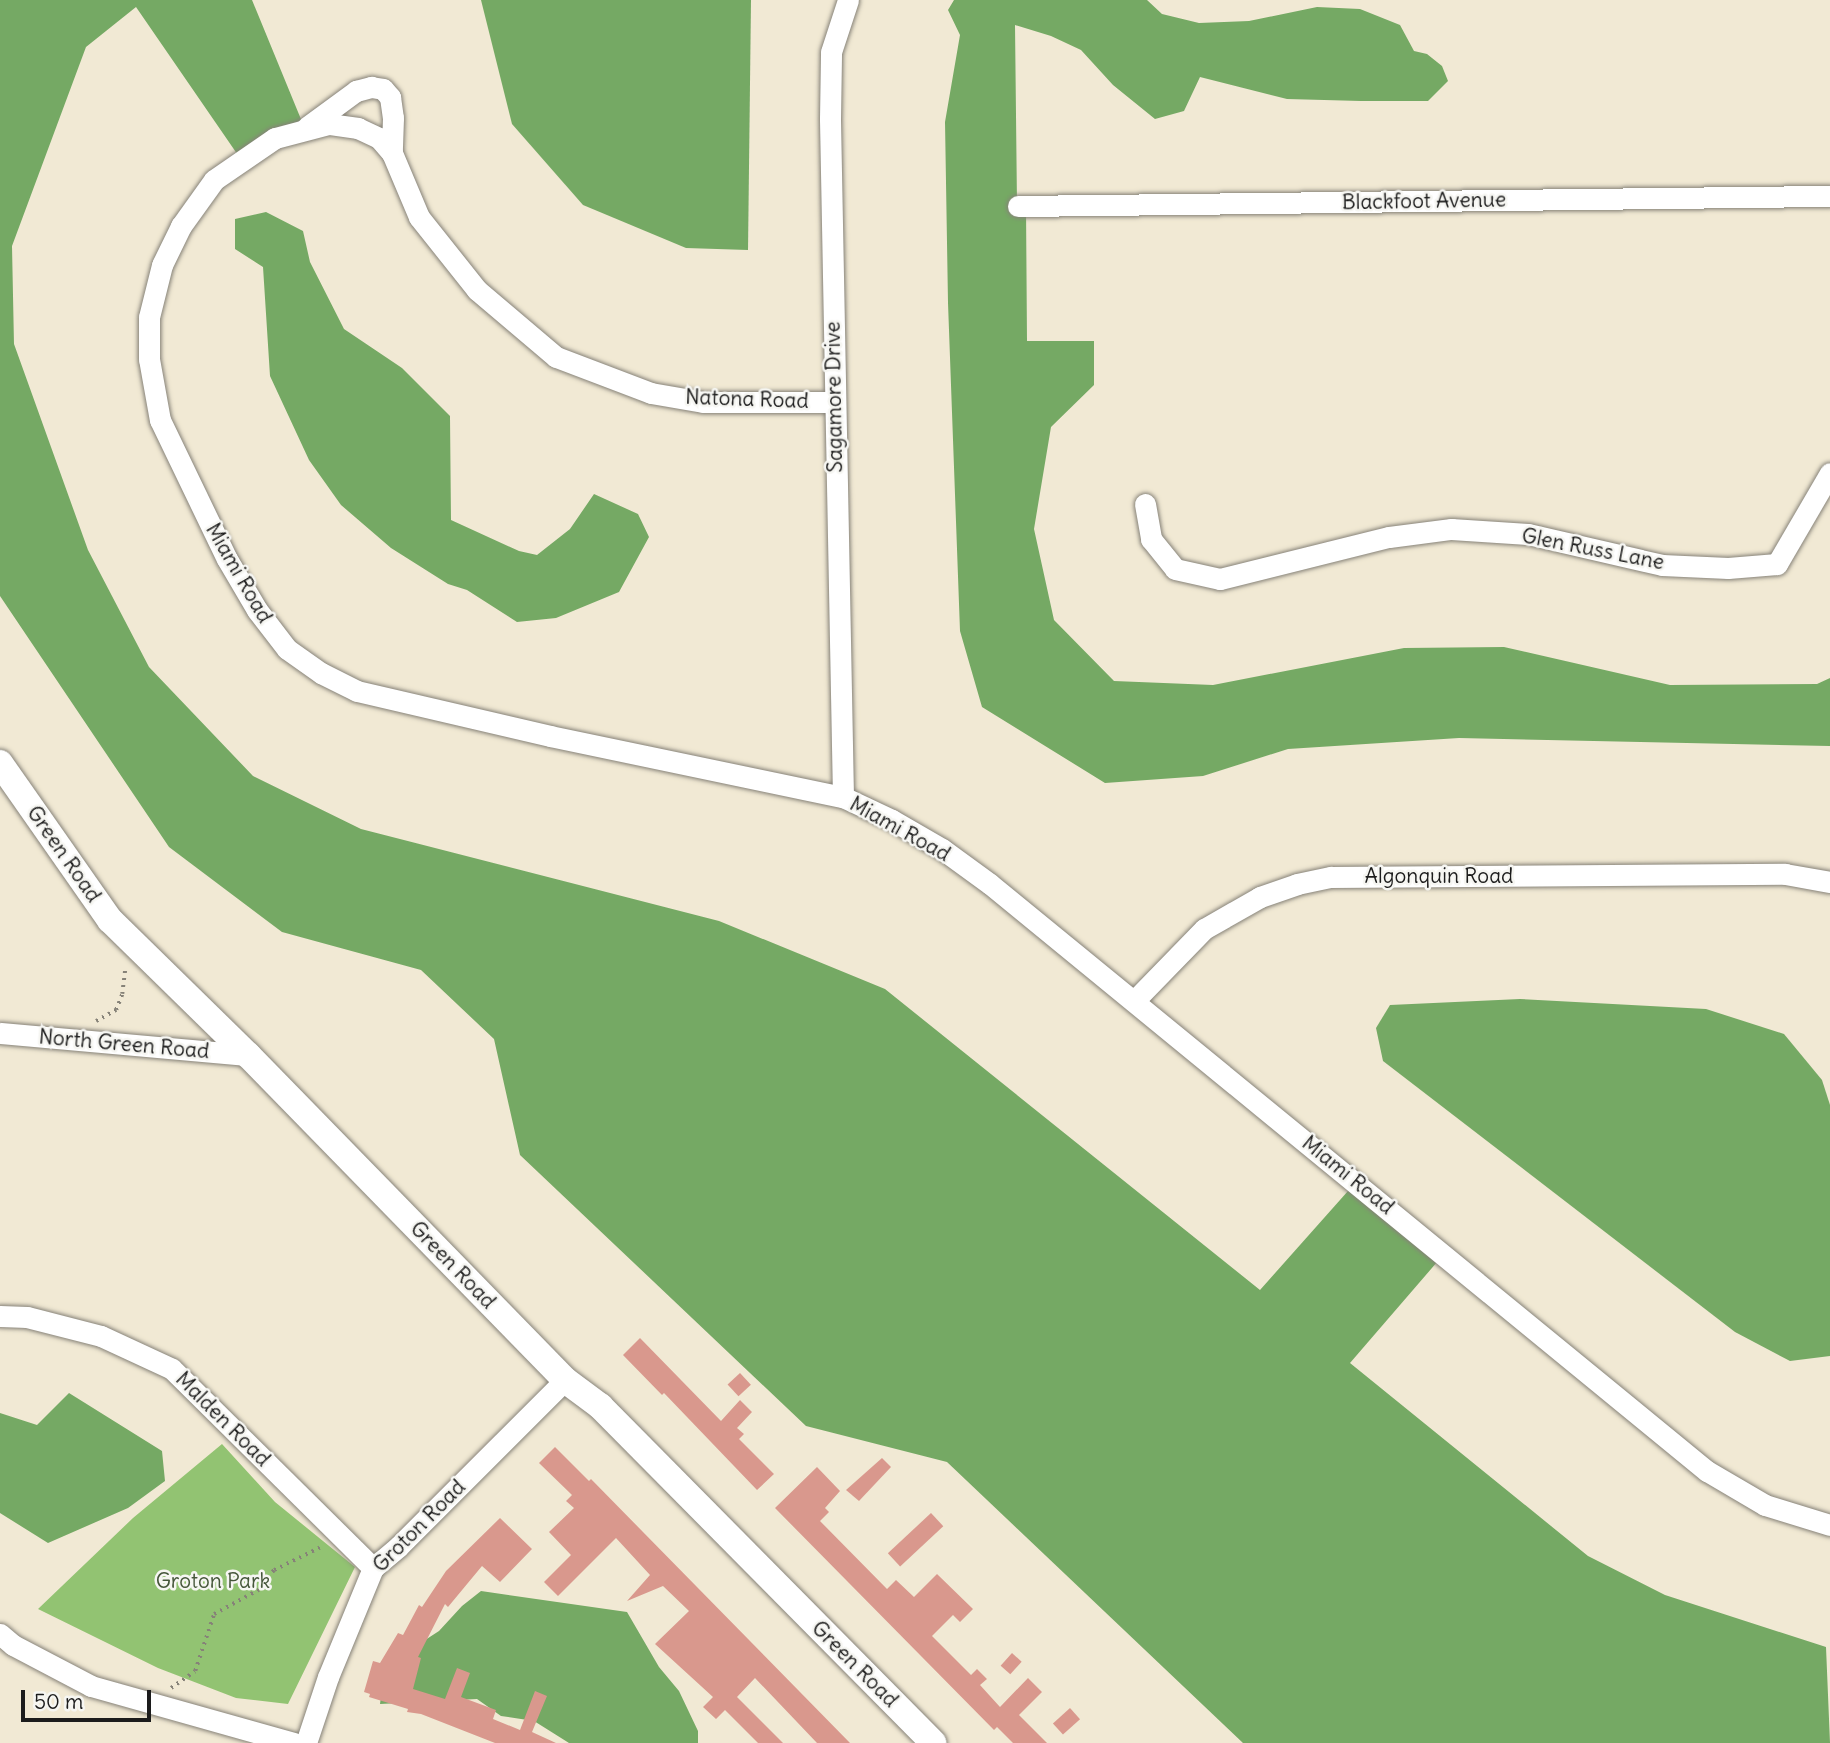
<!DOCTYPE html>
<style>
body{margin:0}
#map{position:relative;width:1830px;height:1743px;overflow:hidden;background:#f1e9d4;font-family:Delius,sans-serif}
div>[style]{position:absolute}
.green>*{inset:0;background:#92c372}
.forest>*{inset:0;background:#75a964}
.building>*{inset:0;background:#d9988d;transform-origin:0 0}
.path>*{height:3.5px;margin-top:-1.75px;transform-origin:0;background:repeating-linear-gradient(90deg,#868278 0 2px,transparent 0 7px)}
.roads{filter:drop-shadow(0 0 2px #868278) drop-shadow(0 0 2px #868278)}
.minor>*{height:21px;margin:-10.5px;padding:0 10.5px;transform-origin:10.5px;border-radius:10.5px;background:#fff}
.major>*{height:26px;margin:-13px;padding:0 13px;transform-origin:13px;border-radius:13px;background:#fff}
span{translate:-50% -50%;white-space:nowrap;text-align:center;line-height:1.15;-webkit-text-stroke:5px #f6f6f2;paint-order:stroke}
.street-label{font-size:21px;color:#1c1c1c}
.park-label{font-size:21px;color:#45563a}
.scale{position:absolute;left:21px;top:1690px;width:130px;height:32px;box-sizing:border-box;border:4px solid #1c1c1c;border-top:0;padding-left:9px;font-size:21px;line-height:24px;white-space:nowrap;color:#1c1c1c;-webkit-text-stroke:5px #f6f6f2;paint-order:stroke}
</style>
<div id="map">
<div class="green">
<div style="clip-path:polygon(222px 1444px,275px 1502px,355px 1567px,288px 1704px,236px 1698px,158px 1668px,38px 1609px,133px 1518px)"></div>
</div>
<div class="forest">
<div style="clip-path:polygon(0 0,252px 0,305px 129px,242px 161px,136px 7px,86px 47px,12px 246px,14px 344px,88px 550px,149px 667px,253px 776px,361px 829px,719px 921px,885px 989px,1260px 1290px,1356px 1182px,1444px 1254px,1350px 1363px,1588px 1556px,1665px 1595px,1826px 1647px,1830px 1743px,1243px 1743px,947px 1462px,806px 1426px,520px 1155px,494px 1039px,421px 970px,282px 932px,169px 847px,0 596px)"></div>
<div style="clip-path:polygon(481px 0,751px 0,748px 250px,686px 248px,583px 205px,512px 124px)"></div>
<div style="clip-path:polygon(954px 0,1147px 0,1162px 14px,1199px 23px,1249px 21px,1317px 7px,1360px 9px,1400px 25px,1414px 51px,1427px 54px,1442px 66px,1448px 81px,1428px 101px,1361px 101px,1287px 99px,1200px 77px,1184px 111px,1155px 119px,1113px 85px,1081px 50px,1051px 36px,1015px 25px,1017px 205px,1026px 206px,1027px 341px,1094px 341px,1094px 385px,1051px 427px,1034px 529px,1054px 620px,1114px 681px,1213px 685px,1404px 648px,1504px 647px,1670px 685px,1817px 684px,1830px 678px,1830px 746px,1459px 738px,1288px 749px,1203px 776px,1105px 783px,982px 707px,960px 631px,948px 303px,945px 122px,960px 35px,948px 10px)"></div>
<div style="clip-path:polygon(266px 212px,303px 231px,310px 262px,344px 329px,402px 368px,450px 416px,451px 520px,519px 551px,537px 555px,570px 529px,594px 494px,638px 514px,649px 537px,619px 592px,556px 618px,517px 622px,467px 590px,448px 584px,391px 548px,341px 505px,309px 460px,270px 376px,263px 267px,235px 249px,235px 219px)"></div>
<div style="clip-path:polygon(1520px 999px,1706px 1009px,1784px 1034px,1822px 1080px,1830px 1105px,1830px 1356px,1790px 1361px,1735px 1332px,1383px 1061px,1376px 1028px,1390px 1005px)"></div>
<div style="clip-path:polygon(69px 1393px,162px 1451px,165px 1481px,128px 1508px,48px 1543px,0 1513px,0 1413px,37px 1425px)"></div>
<div style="clip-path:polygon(481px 1591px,627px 1612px,659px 1667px,679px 1691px,698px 1731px,698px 1743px,569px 1743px,534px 1721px,501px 1716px,477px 1699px,380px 1704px,385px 1666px,439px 1631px,462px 1606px)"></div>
</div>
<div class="building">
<div style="clip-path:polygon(640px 1338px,721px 1421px,740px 1400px,752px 1412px,737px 1428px,744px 1434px,739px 1439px,774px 1474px,757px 1490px,664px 1393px,662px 1395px,623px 1355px)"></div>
<div style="left:740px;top:1373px;width:16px;height:17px;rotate:47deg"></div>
<div style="clip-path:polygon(555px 1447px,589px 1481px,591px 1479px,850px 1743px,817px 1743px,755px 1678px,737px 1697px,783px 1743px,758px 1743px,725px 1710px,716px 1719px,703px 1707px,713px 1697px,655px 1644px,689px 1611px,663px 1586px,627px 1601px,650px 1575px,616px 1538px,558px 1596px,544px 1582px,571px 1555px,549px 1532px,574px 1508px,566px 1501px,572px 1495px,539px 1463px)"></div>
<div style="clip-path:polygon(882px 1458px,891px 1467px,859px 1501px,846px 1490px)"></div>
<div style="clip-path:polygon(817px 1467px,840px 1491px,825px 1508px,829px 1512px,820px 1521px,887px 1589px,896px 1580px,914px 1597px,937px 1574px,973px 1609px,960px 1622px,953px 1615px,932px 1636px,971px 1675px,977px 1669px,987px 1679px,980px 1685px,1000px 1707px,1028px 1678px,1042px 1692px,1019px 1715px,1047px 1743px,1013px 1743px,997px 1727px,994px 1730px,775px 1508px)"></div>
<div style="left:931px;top:1513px;width:18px;height:59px;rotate:47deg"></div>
<div style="clip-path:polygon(500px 1518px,532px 1549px,500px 1582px,482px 1566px,448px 1607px,445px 1604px,418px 1657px,421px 1658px,413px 1689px,445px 1699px,457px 1668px,470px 1673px,461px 1697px,496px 1710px,493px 1719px,520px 1730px,535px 1691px,547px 1696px,532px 1732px,556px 1743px,495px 1743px,421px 1714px,407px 1712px,408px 1709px,369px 1697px,370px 1694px,364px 1692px,373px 1661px,380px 1663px,398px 1633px,403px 1635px,419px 1605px,422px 1607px,446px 1571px)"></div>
<div style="left:1012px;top:1653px;width:13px;height:17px;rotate:42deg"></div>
<div style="left:1070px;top:1708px;width:15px;height:23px;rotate:48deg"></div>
</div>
<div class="path">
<div style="left:96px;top:1021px;width:23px;rotate:-29deg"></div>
<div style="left:116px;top:1010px;width:17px;rotate:-69deg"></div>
<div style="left:122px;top:994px;width:26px;rotate:-83deg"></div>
<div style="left:171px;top:1688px;width:29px;rotate:-35deg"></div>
<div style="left:195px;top:1671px;width:60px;rotate:-71.6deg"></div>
<div style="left:214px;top:1614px;width:52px;rotate:-28.5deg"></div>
<div style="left:260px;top:1589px;width:24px;rotate:-54deg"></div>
<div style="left:274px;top:1570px;width:55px;rotate:-26.1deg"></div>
</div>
<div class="roads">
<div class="minor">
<div style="left:307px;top:127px;width:61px;rotate:-36.3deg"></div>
<div style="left:356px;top:91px;width:16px;rotate:-15deg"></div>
<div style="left:371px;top:87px;width:12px;rotate:9deg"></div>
<div style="left:383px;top:89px;width:11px;rotate:49deg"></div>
<div style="left:390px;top:97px;width:21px;rotate:82deg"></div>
<div style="left:393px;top:118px;width:35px;rotate:92deg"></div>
<div style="left:1018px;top:206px;width:812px;rotate:-0.71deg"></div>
<div style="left:834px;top:402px;width:131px;rotate:180deg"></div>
<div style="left:703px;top:402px;width:53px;rotate:-170.2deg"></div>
<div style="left:651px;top:393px;width:102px;rotate:-159.2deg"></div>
<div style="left:556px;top:357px;width:104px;rotate:-139.7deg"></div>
<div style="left:477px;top:290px;width:93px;rotate:-128.5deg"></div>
<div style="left:419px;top:217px;width:69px;rotate:-112.9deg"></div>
<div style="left:392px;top:153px;width:20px;rotate:-131deg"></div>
<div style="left:379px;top:138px;width:23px;rotate:-155deg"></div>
<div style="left:358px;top:128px;width:30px;rotate:-172deg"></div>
<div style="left:328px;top:124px;width:55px;rotate:165.2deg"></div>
<div style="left:275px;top:138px;width:74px;rotate:145.5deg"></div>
<div style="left:214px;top:180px;width:57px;rotate:125.7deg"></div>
<div style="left:181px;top:226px;width:43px;rotate:116deg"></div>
<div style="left:162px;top:265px;width:54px;rotate:104deg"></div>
<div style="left:149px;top:317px;width:42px;rotate:90deg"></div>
<div style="left:149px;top:359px;width:62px;rotate:79.8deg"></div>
<div style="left:160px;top:420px;width:154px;rotate:64.3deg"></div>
<div style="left:227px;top:559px;width:59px;rotate:59.5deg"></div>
<div style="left:257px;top:610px;width:49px;rotate:52.4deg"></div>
<div style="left:287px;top:649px;width:42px;rotate:35.2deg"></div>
<div style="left:321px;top:673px;width:40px;rotate:26.6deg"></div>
<div style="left:357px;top:691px;width:198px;rotate:13.1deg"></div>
<div style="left:550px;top:736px;width:299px;rotate:11.8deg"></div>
<div style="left:843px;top:797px;width:54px;rotate:25.1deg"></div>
<div style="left:892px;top:820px;width:58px;rotate:30.1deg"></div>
<div style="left:942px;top:849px;width:59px;rotate:36.1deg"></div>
<div style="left:990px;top:884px;width:927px;rotate:39.31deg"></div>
<div style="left:1707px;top:1471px;width:67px;rotate:30.4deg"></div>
<div style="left:1765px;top:1505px;width:68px;rotate:17.1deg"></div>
<div style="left:1145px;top:504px;width:36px;rotate:80deg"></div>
<div style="left:1151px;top:539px;width:38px;rotate:51deg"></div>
<div style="left:1175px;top:569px;width:46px;rotate:12.5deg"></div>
<div style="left:1220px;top:579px;width:174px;rotate:-14deg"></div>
<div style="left:1389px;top:537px;width:63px;rotate:-7.4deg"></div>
<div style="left:1451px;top:529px;width:77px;rotate:3.7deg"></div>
<div style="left:1528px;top:534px;width:138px;rotate:13deg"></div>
<div style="left:1662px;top:565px;width:66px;rotate:2.6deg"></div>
<div style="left:1728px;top:568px;width:49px;rotate:-4.7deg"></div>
<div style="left:1777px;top:564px;width:105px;rotate:-59.8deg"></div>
<div style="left:843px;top:797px;width:678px;rotate:-91.1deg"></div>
<div style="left:830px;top:119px;width:67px;rotate:-89.1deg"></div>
<div style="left:831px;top:52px;width:55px;rotate:-71.9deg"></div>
<div style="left:1135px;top:1000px;width:99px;rotate:-45.8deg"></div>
<div style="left:1204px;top:929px;width:64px;rotate:-29.7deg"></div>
<div style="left:1260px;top:897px;width:39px;rotate:-19deg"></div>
<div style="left:1297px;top:884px;width:35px;rotate:-12deg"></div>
<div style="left:1331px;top:877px;width:454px;rotate:-0.4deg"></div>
<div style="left:1785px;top:874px;width:46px;rotate:10.1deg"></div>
<div style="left:0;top:1033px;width:249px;rotate:5.1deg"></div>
<div style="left:0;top:1316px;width:27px;rotate:2deg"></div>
<div style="left:27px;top:1317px;width:76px;rotate:14.4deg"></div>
<div style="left:101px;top:1336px;width:78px;rotate:24.9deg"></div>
<div style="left:172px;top:1369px;width:283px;rotate:44.7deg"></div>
<div style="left:0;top:1634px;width:17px;rotate:40deg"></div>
<div style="left:13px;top:1645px;width:88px;rotate:27.7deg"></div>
<div style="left:91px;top:1686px;width:211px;rotate:15.7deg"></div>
<div style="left:306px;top:1743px;width:70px;rotate:-71.6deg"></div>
<div style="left:328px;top:1677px;width:118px;rotate:-67.6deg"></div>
<div style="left:373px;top:1568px;width:34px;rotate:-40deg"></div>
<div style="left:399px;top:1546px;width:235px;rotate:-45deg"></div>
</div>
<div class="major">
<div style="left:0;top:763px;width:192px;rotate:55deg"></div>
<div style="left:110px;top:920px;width:193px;rotate:44.4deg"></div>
<div style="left:248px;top:1055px;width:454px;rotate:45.7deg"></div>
<div style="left:565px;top:1380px;width:44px;rotate:36.6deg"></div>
<div style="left:600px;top:1406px;width:474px;rotate:45.3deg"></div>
</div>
</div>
<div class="street-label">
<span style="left:1424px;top:201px;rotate:-1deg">Blackfoot Avenue</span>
<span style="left:834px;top:397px;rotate:-91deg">Sagamore Drive</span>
<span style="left:747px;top:399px;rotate:2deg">Natona Road</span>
<span style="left:1593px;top:549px;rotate:11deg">Glen Russ Lane</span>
<span style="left:239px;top:573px;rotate:60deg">Miami Road</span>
<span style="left:900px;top:829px;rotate:29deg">Miami Road</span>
<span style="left:64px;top:854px;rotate:55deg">Green Road</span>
<span style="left:1439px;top:876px">Algonquin Road</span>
<span style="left:124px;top:1044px;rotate:5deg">North Green Road</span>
<span style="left:1348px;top:1175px;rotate:39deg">Miami Road</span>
<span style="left:453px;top:1265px;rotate:46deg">Green Road</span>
<span style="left:223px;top:1419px;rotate:45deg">Malden Road</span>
<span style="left:419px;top:1526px;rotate:-45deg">Groton Road</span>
<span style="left:855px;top:1664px;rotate:45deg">Green Road</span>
</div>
<div class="park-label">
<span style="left:213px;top:1581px">Groton Park</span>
</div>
<div class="scale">50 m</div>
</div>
